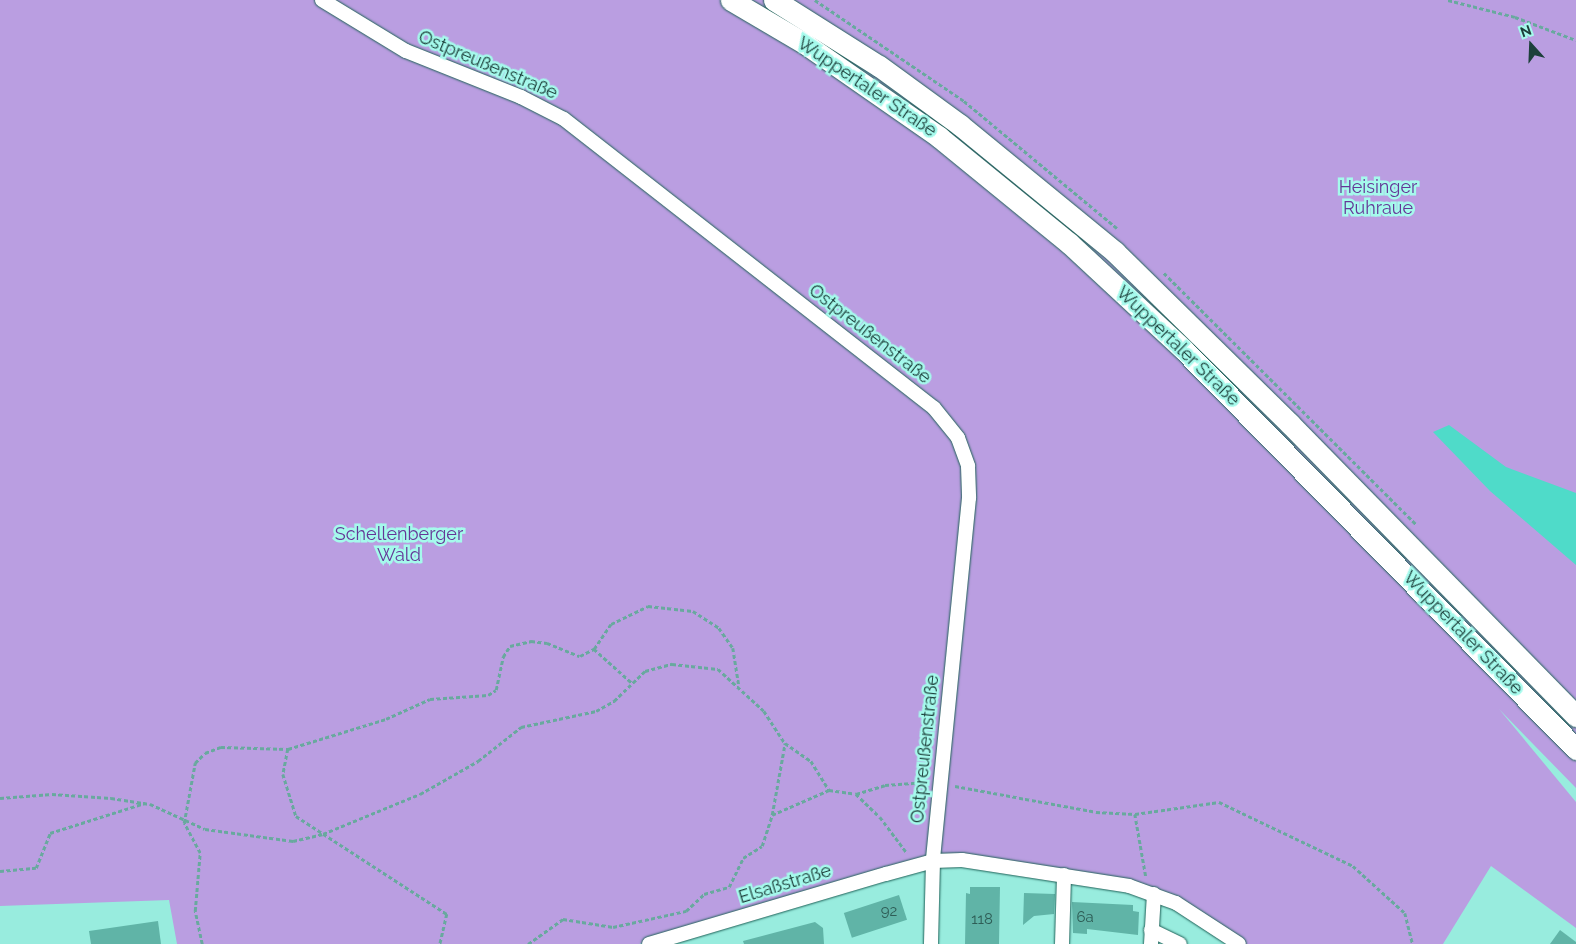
<!DOCTYPE html>
<meta charset="utf-8">
<style>
body{margin:0}
#map{position:relative;width:1576px;height:944px;overflow:hidden;background:#98ecde;font-family:Raleway,sans-serif}
div>[style]{position:absolute}
.green>*{inset:0;background:#ba9ee1}
.water>*{inset:0;background:#4fdbc9}
.building>*{inset:0;background:#60b4a7;transform-origin:0 0}
.path>*{height:2.5px;margin-top:-1.25px;transform-origin:0;background:repeating-linear-gradient(90deg,#68a99e 0 4px,transparent 0 6.5px)}
.roads{filter:drop-shadow(0 0 1px #1f6158) drop-shadow(0 0 1px #1f6158)}
.minor>*{height:14px;margin:-7px;padding:0 7px;transform-origin:7px;border-radius:7px;background:#fff}
.primary>*{height:21px;margin:-10.5px;padding:0 10.5px;transform-origin:10.5px;border-radius:10.5px;background:#fff}
span{translate:-50% -50%;white-space:nowrap;text-align:center;line-height:1.15;-webkit-text-stroke:5px #a5faec;paint-order:stroke}
.number-label{font-size:15px;color:#2e5d56}
.number-label span{-webkit-text-stroke-width:0}
.street-label{font-size:18px;color:#1d403b}
.park-label{font-size:18px;color:#653797}
.north{position:absolute;left:1506px;top:20px;width:50px;height:50px;-webkit-text-stroke:4px #a5faec;paint-order:stroke;rotate:340deg;font-size:14px;font-weight:700;line-height:20px;text-align:center;color:#1d403b}
.north::after{content:'';display:block;margin:auto;width:18px;height:22px;background:#1d403b;clip-path:polygon(50% 0,100% 100%,50% 72%,0 100%)}
</style>
<div id="map">
<div class="green">
<div style="clip-path:polygon(0 0,1576px 0,1576px 788px,1499px 709px,1576px 802px,1576px 928px,1491px 866px,1443px 944px,1241px 944px,1179px 901px,961px 858px,639px 944px,177px 944px,169px 900px,0 906px)"></div>
</div>
<div class="water">
<div style="clip-path:polygon(1449px 425px,1506px 467px,1576px 493px,1576px 565px,1490px 491px,1433px 432px)"></div>
</div>
<div class="building">
<div style="clip-path:polygon(970px 887px,1000px 887px,999px 944px,965px 944px,966px 893px,970px 894px)"></div>
<div style="clip-path:polygon(1024px 893px,1055px 894px,1054px 914px,1034px 916px,1023px 925px)"></div>
<div style="left:899px;top:895px;width:26px;height:58px;rotate:72deg"></div>
<div style="clip-path:polygon(1072px 902px,1133px 905px,1133px 911px,1139px 912px,1138px 935px,1087px 929px,1087px 934px,1073px 933px)"></div>
<div style="clip-path:polygon(158px 921px,161px 944px,91px 944px,89px 931px)"></div>
<div style="clip-path:polygon(815px 922px,823px 928px,824px 944px,744px 944px,743px 941px)"></div>
<div style="clip-path:polygon(1560px 930px,1576px 942px,1576px 944px,1550px 944px)"></div>
</div>
<div class="path">
<div style="left:815px;top:0;width:180px;rotate:34.1deg"></div>
<div style="left:964px;top:101px;width:199px;rotate:39.7deg"></div>
<div style="left:1448px;top:0;width:69px;rotate:14.2deg"></div>
<div style="left:1515px;top:17px;width:65px;rotate:20.7deg"></div>
<div style="left:1164px;top:273px;width:357px;rotate:44.9deg"></div>
<div style="left:594px;top:649px;width:51px;rotate:41.8deg"></div>
<div style="left:288px;top:749px;width:25px;rotate:101deg"></div>
<div style="left:283px;top:774px;width:44px;rotate:72.8deg"></div>
<div style="left:296px;top:816px;width:180px;rotate:33deg"></div>
<div style="left:447px;top:914px;width:31px;rotate:103deg"></div>
<div style="left:955px;top:786px;width:143px;rotate:10.4deg"></div>
<div style="left:1096px;top:812px;width:39px;rotate:3deg"></div>
<div style="left:1135px;top:814px;width:85px;rotate:-8.1deg"></div>
<div style="left:1219px;top:802px;width:148px;rotate:25.5deg"></div>
<div style="left:1353px;top:866px;width:70px;rotate:42.1deg"></div>
<div style="left:1405px;top:913px;width:32px;rotate:76deg"></div>
<div style="left:856px;top:794px;width:33px;rotate:44deg"></div>
<div style="left:880px;top:817px;width:45px;rotate:53.1deg"></div>
<div style="left:0;top:798px;width:52px;rotate:-4.4deg"></div>
<div style="left:52px;top:794px;width:59px;rotate:3.9deg"></div>
<div style="left:111px;top:798px;width:39px;rotate:9deg"></div>
<div style="left:150px;top:804px;width:60px;rotate:24.4deg"></div>
<div style="left:205px;top:829px;width:89px;rotate:7.8deg"></div>
<div style="left:293px;top:841px;width:31px;rotate:-13deg"></div>
<div style="left:323px;top:834px;width:105px;rotate:-22.4deg"></div>
<div style="left:420px;top:794px;width:67px;rotate:-29.6deg"></div>
<div style="left:478px;top:761px;width:55px;rotate:-38.3deg"></div>
<div style="left:521px;top:727px;width:77px;rotate:-12deg"></div>
<div style="left:596px;top:711px;width:21px;rotate:-29deg"></div>
<div style="left:614px;top:701px;width:43px;rotate:-44.1deg"></div>
<div style="left:645px;top:671px;width:28px;rotate:-15deg"></div>
<div style="left:672px;top:664px;width:46px;rotate:6.2deg"></div>
<div style="left:718px;top:669px;width:62px;rotate:42.4deg"></div>
<div style="left:764px;top:711px;width:38px;rotate:57deg"></div>
<div style="left:785px;top:743px;width:32px;rotate:35deg"></div>
<div style="left:811px;top:761px;width:34px;rotate:58deg"></div>
<div style="left:829px;top:790px;width:27px;rotate:8deg"></div>
<div style="left:856px;top:794px;width:30px;rotate:-17deg"></div>
<div style="left:885px;top:785px;width:42px;rotate:-4.1deg"></div>
<div style="left:1135px;top:814px;width:64px;rotate:80.1deg"></div>
<div style="left:772px;top:815px;width:73px;rotate:-79.8deg"></div>
<div style="left:0;top:871px;width:36px;rotate:-5deg"></div>
<div style="left:36px;top:868px;width:38px;rotate:-68deg"></div>
<div style="left:50px;top:833px;width:100px;rotate:-17.5deg"></div>
<div style="left:202px;top:944px;width:34px;rotate:-102deg"></div>
<div style="left:195px;top:911px;width:58px;rotate:-85.1deg"></div>
<div style="left:200px;top:853px;width:34px;rotate:-118deg"></div>
<div style="left:184px;top:823px;width:61px;rotate:-79.6deg"></div>
<div style="left:195px;top:763px;width:14px;rotate:-45deg"></div>
<div style="left:205px;top:753px;width:17px;rotate:-21deg"></div>
<div style="left:221px;top:747px;width:67px;rotate:1.7deg"></div>
<div style="left:288px;top:749px;width:102px;rotate:-17deg"></div>
<div style="left:386px;top:719px;width:48px;rotate:-24.4deg"></div>
<div style="left:430px;top:699px;width:58px;rotate:-3.9deg"></div>
<div style="left:488px;top:695px;width:9px;rotate:-32deg"></div>
<div style="left:496px;top:690px;width:34px;rotate:-78deg"></div>
<div style="left:503px;top:657px;width:13px;rotate:-58deg"></div>
<div style="left:510px;top:646px;width:22px;rotate:-13deg"></div>
<div style="left:531px;top:641px;width:16px;rotate:7deg"></div>
<div style="left:547px;top:643px;width:35px;rotate:22deg"></div>
<div style="left:580px;top:656px;width:16px;rotate:-27deg"></div>
<div style="left:594px;top:649px;width:30px;rotate:-56deg"></div>
<div style="left:611px;top:624px;width:41px;rotate:-25.9deg"></div>
<div style="left:648px;top:606px;width:45px;rotate:6.3deg"></div>
<div style="left:693px;top:611px;width:31px;rotate:33deg"></div>
<div style="left:719px;top:628px;width:24px;rotate:55deg"></div>
<div style="left:733px;top:648px;width:38px;rotate:81deg"></div>
<div style="left:528px;top:944px;width:43px;rotate:-35.5deg"></div>
<div style="left:563px;top:919px;width:51px;rotate:9.1deg"></div>
<div style="left:613px;top:927px;width:75px;rotate:-12.4deg"></div>
<div style="left:686px;top:911px;width:25px;rotate:-43deg"></div>
<div style="left:704px;top:894px;width:26px;rotate:-16deg"></div>
<div style="left:729px;top:887px;width:32px;rotate:-64deg"></div>
<div style="left:743px;top:858px;width:22px;rotate:-32deg"></div>
<div style="left:762px;top:846px;width:33px;rotate:-72deg"></div>
<div style="left:772px;top:815px;width:62px;rotate:-23.7deg"></div>
</div>
<div class="roads">
<div class="minor">
<div style="left:322px;top:0;width:98px;rotate:31.3deg"></div>
<div style="left:406px;top:51px;width:124px;rotate:21.8deg"></div>
<div style="left:521px;top:97px;width:48px;rotate:27.1deg"></div>
<div style="left:564px;top:119px;width:469px;rotate:38deg"></div>
<div style="left:934px;top:408px;width:38px;rotate:51deg"></div>
<div style="left:958px;top:438px;width:30px;rotate:70deg"></div>
<div style="left:968px;top:466px;width:32px;rotate:88deg"></div>
<div style="left:969px;top:498px;width:365px;rotate:95.7deg"></div>
<div style="left:933px;top:861px;width:83px;rotate:91.4deg"></div>
<div style="left:1151px;top:930px;width:32px;rotate:26deg"></div>
<div style="left:649px;top:944px;width:247px;rotate:-16.5deg"></div>
<div style="left:886px;top:874px;width:49px;rotate:-15.5deg"></div>
<div style="left:933px;top:861px;width:29px;rotate:-2deg"></div>
<div style="left:962px;top:860px;width:169px;rotate:8.8deg"></div>
<div style="left:1129px;top:886px;width:50px;rotate:19.9deg"></div>
<div style="left:1176px;top:903px;width:75px;rotate:33.1deg"></div>
<div style="left:1062px;top:944px;width:69px;rotate:-88.3deg"></div>
<div style="left:1151px;top:944px;width:50px;rotate:-86.6deg"></div>
</div>
<div class="primary">
<div style="left:731px;top:0;width:85px;rotate:30.5deg"></div>
<div style="left:804px;top:43px;width:165px;rotate:34.8deg"></div>
<div style="left:939px;top:137px;width:168px;rotate:39.2deg"></div>
<div style="left:1069px;top:243px;width:156px;rotate:42.9deg"></div>
<div style="left:1183px;top:349px;width:561px;rotate:45.51deg"></div>
<div style="left:774px;top:0;width:124px;rotate:32.2deg"></div>
<div style="left:879px;top:66px;width:100px;rotate:36.1deg"></div>
<div style="left:960px;top:125px;width:200px;rotate:39.3deg"></div>
<div style="left:1115px;top:252px;width:245px;rotate:44.5deg"></div>
<div style="left:1290px;top:424px;width:409px;rotate:45.6deg"></div>
</div>
</div>
<div class="number-label">
<span style="left:889px;top:912px">92</span>
<span style="left:1085px;top:918px">6a</span>
<span style="left:982px;top:920px">118</span>
</div>
<div class="street-label">
<span style="left:488px;top:65px;rotate:23deg">Ostpreußenstraße</span>
<span style="left:867px;top:87px;rotate:34deg">Wuppertaler Straße</span>
<span style="left:870px;top:334px;rotate:38deg">Ostpreußenstraße</span>
<span style="left:1178px;top:346px;rotate:44deg">Wuppertaler Straße</span>
<span style="left:1463px;top:633px;rotate:46deg">Wuppertaler Straße</span>
<span style="left:925px;top:749px;rotate:-84deg">Ostpreußenstraße</span>
<span style="left:785px;top:884px;rotate:-17deg">Elsaßstraße</span>
</div>
<div class="park-label">
<span style="left:1378px;top:198px">Heisinger<br>Ruhraue</span>
<span style="left:399px;top:545px">Schellenberger<br>Wald</span>
</div>
<div class="north">N</div>
</div>
